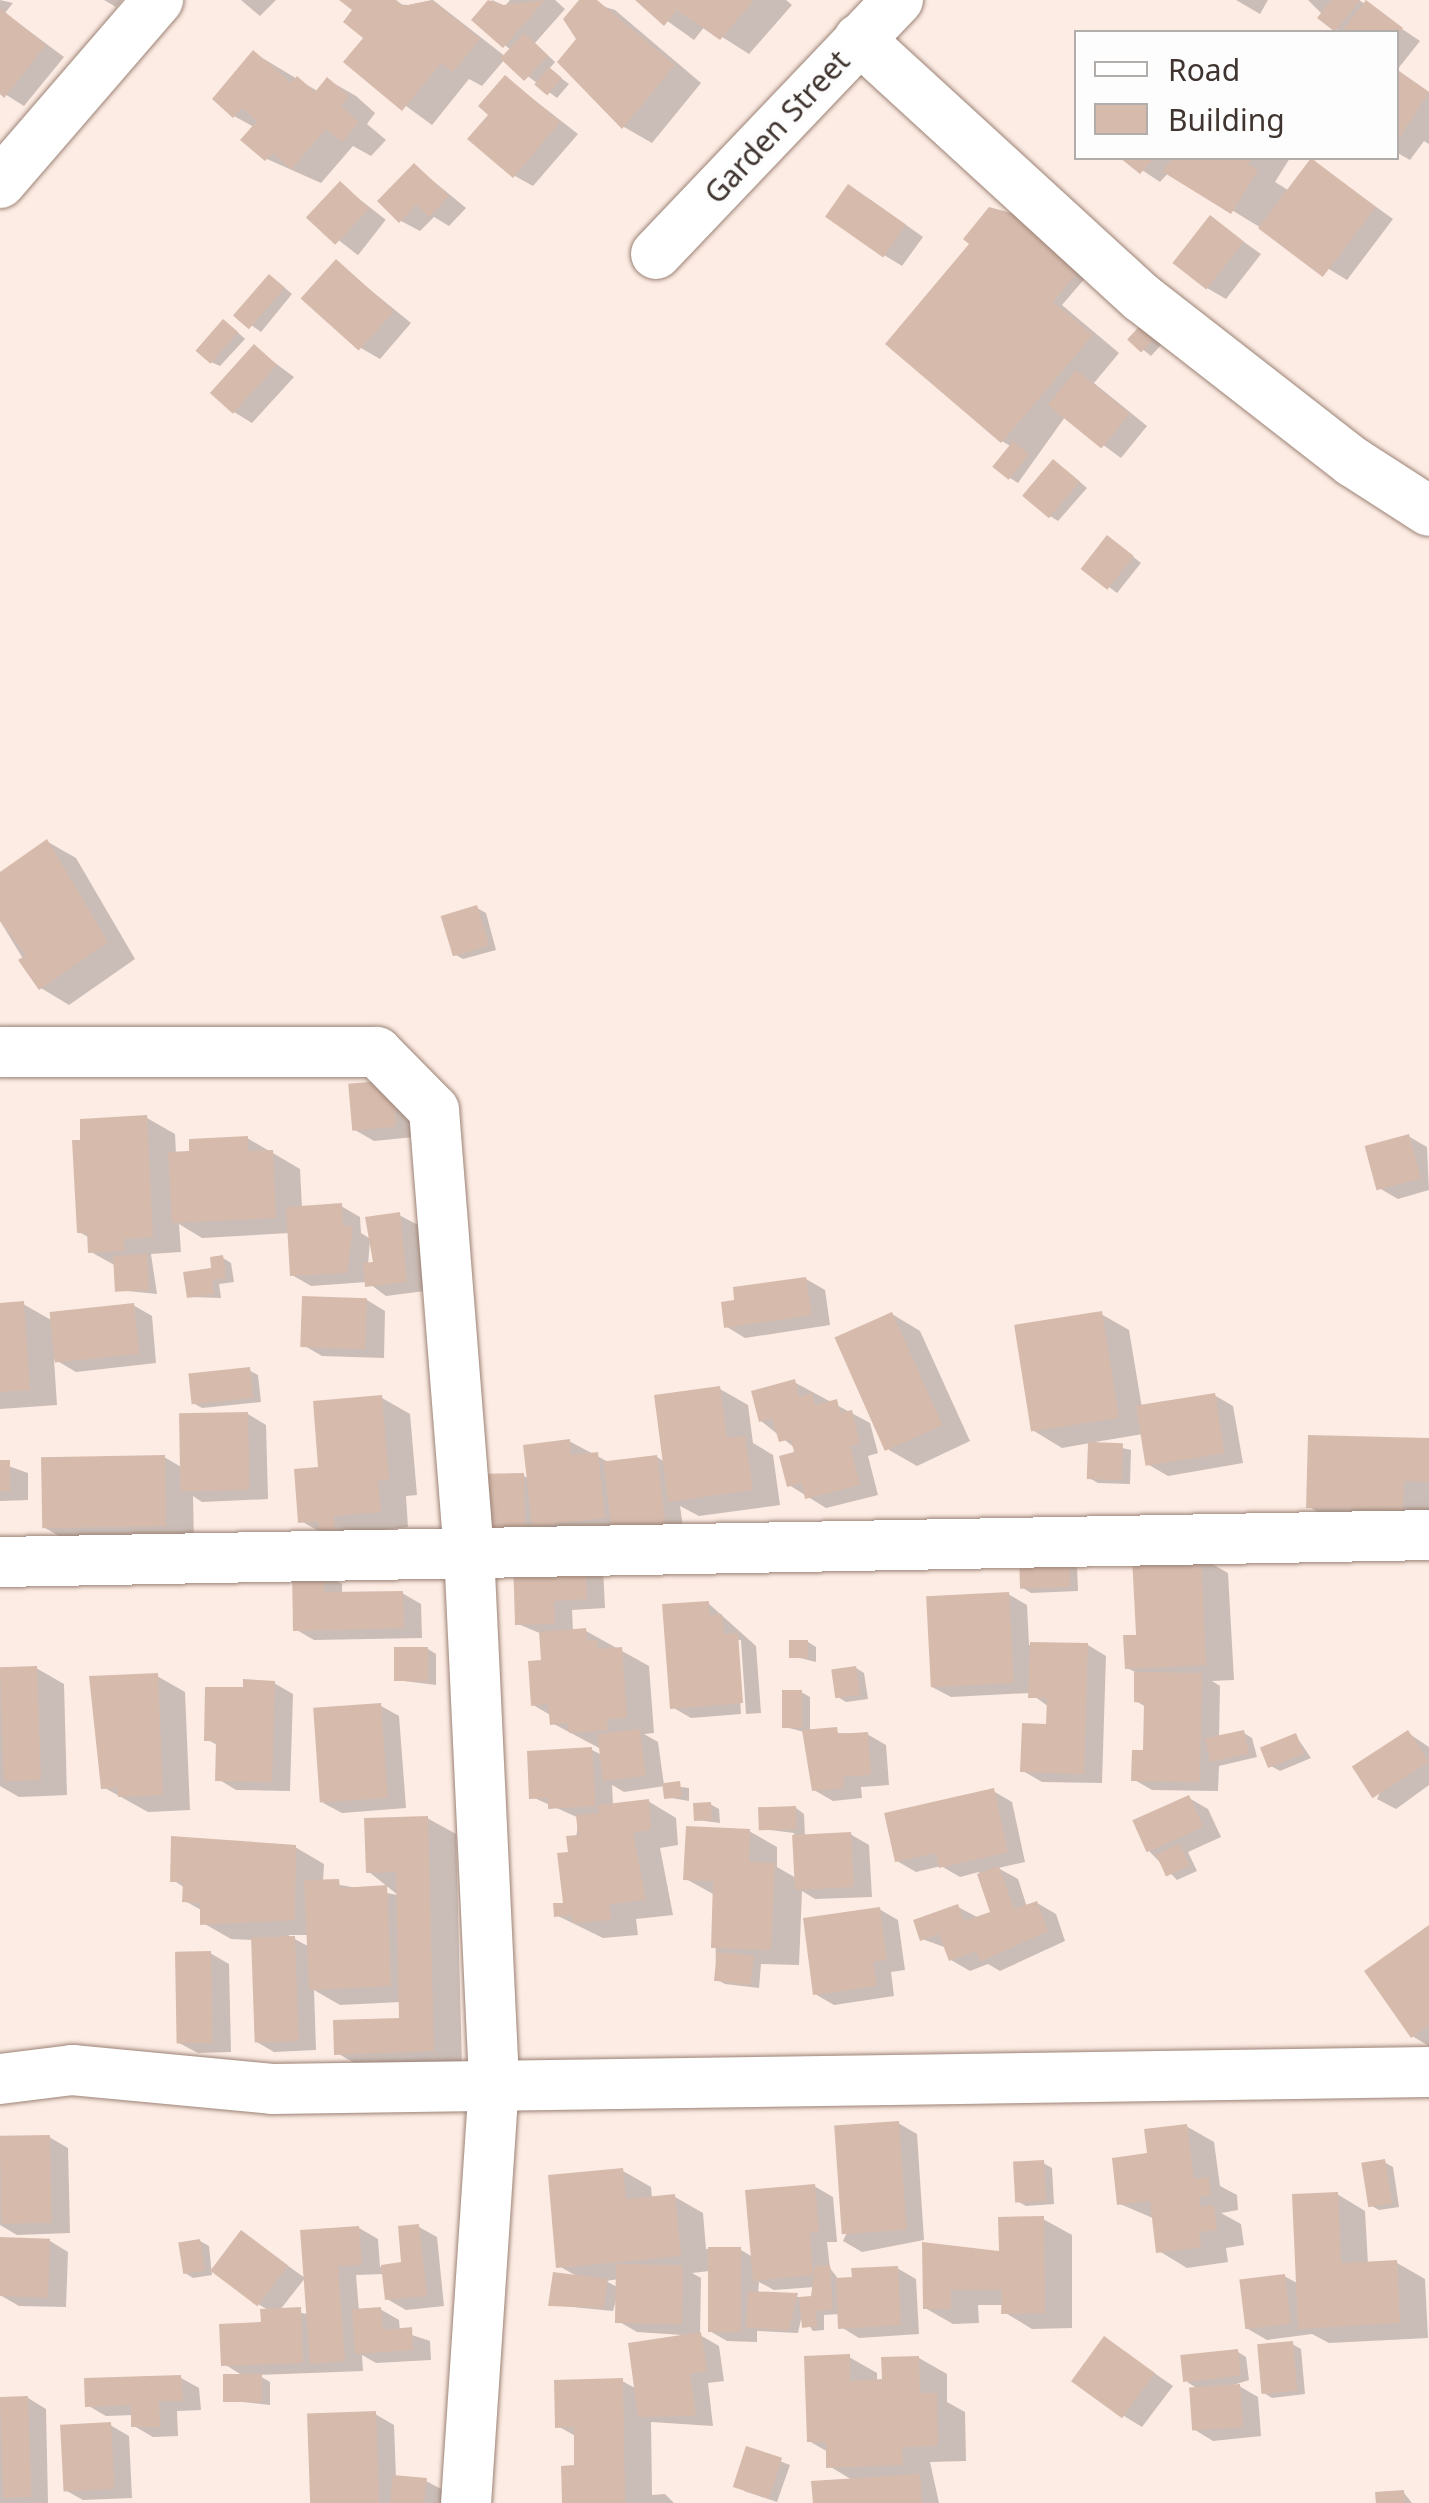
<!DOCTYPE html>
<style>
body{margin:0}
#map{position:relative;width:1429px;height:2503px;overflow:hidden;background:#fdece4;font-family:"Noto Sans",sans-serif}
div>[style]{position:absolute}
.shadow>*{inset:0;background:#0003;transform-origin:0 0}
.building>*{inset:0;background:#d6bbad;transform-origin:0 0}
.roads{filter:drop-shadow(0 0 2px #9b8275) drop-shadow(0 0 2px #9b8275)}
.minor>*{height:50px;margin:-25px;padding:0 25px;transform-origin:25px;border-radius:25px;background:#fff}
span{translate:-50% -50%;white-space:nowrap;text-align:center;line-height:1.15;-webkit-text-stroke:9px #fdfdfd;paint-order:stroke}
.street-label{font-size:30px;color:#3f342f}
.legend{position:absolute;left:1074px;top:30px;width:325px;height:130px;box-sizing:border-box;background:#fdfdfd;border:2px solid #b1adab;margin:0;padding:12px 18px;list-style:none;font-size:30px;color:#3f342f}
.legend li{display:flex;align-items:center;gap:20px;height:50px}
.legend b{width:50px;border:2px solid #b1adab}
</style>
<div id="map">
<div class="shadow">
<div style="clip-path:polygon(0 0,13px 3px,5px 13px,64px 57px,24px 106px,0 91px)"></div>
<div style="clip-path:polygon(104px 0,122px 0,116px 7px)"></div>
<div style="clip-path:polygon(241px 0,276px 0,260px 16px)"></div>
<div style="clip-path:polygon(343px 0,408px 5px,433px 0,506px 57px,512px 51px,474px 20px,492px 0,505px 6px,510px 0,555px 0,565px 9px,535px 43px,555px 62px,549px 69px,569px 84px,557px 98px,505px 59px,482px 86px,469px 79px,432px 125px,346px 62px,366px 37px,355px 10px)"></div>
<div style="clip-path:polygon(582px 0,615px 10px,701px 83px,652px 143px,624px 127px,579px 39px)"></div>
<div style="clip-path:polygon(638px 0,786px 0,792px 5px,749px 54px,705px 26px,694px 40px)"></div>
<div style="clip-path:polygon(1236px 0,1268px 0,1260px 14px)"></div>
<div style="clip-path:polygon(1308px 0,1359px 0,1420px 41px,1397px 70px,1429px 92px,1429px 144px,1424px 141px,1410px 160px,1396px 152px,1396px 32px,1340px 32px)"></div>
<div style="clip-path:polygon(254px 53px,319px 92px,328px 80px,356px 96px,375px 113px,367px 124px,386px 140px,371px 156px,353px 146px,321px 183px,267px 159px,254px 127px,234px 116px)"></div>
<div style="clip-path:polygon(506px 78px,578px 134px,533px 186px,515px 176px)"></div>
<div style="clip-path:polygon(1124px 158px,1290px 158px,1275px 182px,1288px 190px,1311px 160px,1393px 219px,1347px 280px,1169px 172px,1160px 182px)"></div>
<div style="clip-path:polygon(415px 166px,466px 208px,449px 226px,434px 217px,420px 231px,401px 221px)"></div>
<div style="left:340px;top:184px;width:58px;height:45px;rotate:38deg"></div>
<div style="clip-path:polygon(868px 198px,923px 237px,902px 266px,884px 255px)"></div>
<div style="clip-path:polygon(1026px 213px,1093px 269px,1062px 305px,1119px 353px,1094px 383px,1147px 426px,1121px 458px,1065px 417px,1018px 483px,1010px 478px,1012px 447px,1002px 441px)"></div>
<div style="clip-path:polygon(1210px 218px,1261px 254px,1226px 299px,1207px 288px)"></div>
<div style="clip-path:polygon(336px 262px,411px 323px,380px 359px,361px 348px)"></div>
<div style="clip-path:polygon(278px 282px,292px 294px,261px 332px,237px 315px)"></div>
<div style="clip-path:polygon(232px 327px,245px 339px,220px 366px,211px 362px)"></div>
<div style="clip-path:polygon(1172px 333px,1151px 356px,1130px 339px)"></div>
<div style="clip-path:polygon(255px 348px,294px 377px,252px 423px,234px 412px)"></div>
<div style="clip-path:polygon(1062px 467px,1087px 488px,1058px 521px,1050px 516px)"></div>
<div style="clip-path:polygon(1116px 543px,1141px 563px,1117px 593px,1084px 568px)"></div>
<div style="clip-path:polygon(48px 842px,76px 858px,135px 959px,69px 1005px,41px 988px,0 921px,0 875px)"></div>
<div style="clip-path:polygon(477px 908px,486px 913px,496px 950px,463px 959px,454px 954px)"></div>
<div style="clip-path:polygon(410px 1094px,414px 1137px,374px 1141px,355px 1130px)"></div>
<div style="clip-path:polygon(evenodd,147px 1118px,175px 1134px,176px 1154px,247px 1138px,300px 1169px,302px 1208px,341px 1206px,360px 1217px,361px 1233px,372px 1240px,399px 1215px,418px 1225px,425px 1291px,386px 1296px,367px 1282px,311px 1286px,292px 1275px,290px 1233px,202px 1238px,179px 1224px,181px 1252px,151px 1254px,157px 1294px,117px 1290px,116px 1266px,91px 1252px,90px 1238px,79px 1232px,147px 1118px,370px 1240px,376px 1264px,368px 1265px,370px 1240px)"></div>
<div style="clip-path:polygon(1408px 1136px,1427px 1147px,1429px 1190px,1398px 1199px,1379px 1188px)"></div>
<div style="clip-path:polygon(223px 1258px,231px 1263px,234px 1282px,219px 1284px,221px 1298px,189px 1297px)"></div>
<div style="clip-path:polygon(806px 1279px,825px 1290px,830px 1325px,745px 1338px,727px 1327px)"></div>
<div style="clip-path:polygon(367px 1300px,385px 1311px,384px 1358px,322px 1356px,303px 1345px)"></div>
<div style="clip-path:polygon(23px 1304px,53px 1321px,133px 1305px,152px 1316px,156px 1363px,76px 1372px,54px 1359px,57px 1405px,0 1409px,0 1305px)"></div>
<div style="clip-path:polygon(892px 1314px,920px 1331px,970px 1441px,917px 1466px,889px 1450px)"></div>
<div style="clip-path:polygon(1101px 1314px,1129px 1330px,1142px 1408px,1214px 1395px,1233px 1406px,1243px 1463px,1168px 1476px,1149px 1465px,1143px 1434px,1095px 1442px,1131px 1450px,1130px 1484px,1098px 1483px,1089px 1478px,1090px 1443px,1062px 1448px,1034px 1431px)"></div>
<div style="clip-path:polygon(249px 1370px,258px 1375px,261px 1402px,202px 1408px,193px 1403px)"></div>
<div style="clip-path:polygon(794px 1382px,870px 1423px,878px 1453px,868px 1456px,878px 1495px,826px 1508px,789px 1485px,796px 1449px,761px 1421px)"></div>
<div style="clip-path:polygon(720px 1389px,748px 1405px,753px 1443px,773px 1455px,780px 1505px,699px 1516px,680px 1506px,684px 1534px,508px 1542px,524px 1476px,529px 1479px,569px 1441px,612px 1464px,657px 1457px,665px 1462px)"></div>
<div style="clip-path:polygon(382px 1398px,410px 1414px,417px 1495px,406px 1496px,408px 1527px,329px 1537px,301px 1521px,321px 1469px)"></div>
<div style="clip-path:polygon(248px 1414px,266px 1425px,268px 1499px,202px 1502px,193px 1496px,194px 1541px,73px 1544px,45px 1528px,164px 1457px,183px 1468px)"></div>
<div style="clip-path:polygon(1429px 1440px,1429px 1524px,1336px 1523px,1308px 1506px)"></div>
<div style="clip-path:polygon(0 1463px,28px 1473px,28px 1500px,0 1501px)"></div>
<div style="clip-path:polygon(1200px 1557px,1228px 1573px,1234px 1680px,1212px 1681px,1220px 1686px,1219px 1738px,1244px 1733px,1252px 1738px,1257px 1757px,1219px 1766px,1218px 1791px,1152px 1790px,1133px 1779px,1145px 1753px,1146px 1707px,1136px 1701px,1137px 1673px,1127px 1668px,1139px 1637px)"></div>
<div style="clip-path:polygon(515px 1560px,603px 1568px,605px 1608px,572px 1610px,573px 1632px,586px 1631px,649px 1666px,654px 1733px,644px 1734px,658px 1742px,664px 1785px,689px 1788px,689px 1801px,665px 1797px,665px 1786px,624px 1792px,612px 1785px,613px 1805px,648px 1801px,676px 1818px,678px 1845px,660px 1848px,673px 1915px,636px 1919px,638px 1935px,603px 1938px,556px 1915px,566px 1905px,579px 1818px,532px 1797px,592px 1750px,602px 1755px,601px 1749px,552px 1723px,552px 1716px,533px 1705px,544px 1662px,542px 1634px,518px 1624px)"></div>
<div style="clip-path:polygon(1021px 1563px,1077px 1565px,1078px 1591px,1031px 1593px,1023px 1588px)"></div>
<div style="clip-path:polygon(323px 1574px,342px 1584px,342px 1595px,402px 1593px,421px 1604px,422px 1638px,314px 1640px,295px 1629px)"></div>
<div style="clip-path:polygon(1008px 1594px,1027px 1605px,1029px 1645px,1088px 1645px,1106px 1656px,1102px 1783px,1042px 1782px,1023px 1771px,1049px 1726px,1049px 1707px,1030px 1693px,951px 1697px,932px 1687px)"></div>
<div style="clip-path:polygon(708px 1603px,756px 1646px,761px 1713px,746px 1714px,741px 1640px,736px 1640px,741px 1714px,691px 1718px,672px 1707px)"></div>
<div style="clip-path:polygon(808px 1642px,816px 1647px,816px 1662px,792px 1656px)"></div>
<div style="clip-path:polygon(428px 1649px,436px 1654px,436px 1685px,395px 1680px)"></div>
<div style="clip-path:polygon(36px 1668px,64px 1684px,67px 1795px,19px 1797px,0 1786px,0 1669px)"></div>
<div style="clip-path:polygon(856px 1668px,864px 1673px,868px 1699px,846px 1702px,838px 1697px)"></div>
<div style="clip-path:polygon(157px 1676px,185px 1692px,190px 1810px,148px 1812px,103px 1787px)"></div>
<div style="clip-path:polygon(274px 1683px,293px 1694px,290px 1791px,236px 1790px,218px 1779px,219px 1746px,206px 1739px)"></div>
<div style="clip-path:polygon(801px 1692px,810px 1697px,810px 1732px,867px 1734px,886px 1745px,889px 1785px,861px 1787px,862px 1798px,833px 1801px,814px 1790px,804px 1732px,785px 1727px)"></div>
<div style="clip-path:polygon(381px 1706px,399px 1716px,406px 1808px,342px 1813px,323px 1803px)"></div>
<div style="clip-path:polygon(1408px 1733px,1429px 1747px,1429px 1785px,1396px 1809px,1377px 1799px)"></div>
<div style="clip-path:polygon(1296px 1736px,1311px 1758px,1280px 1771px,1271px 1766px)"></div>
<div style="clip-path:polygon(993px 1791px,1012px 1802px,1025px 1862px,998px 1868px,1018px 1879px,1027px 1907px,1037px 1903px,1056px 1914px,1065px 1941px,1000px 1971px,988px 1964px,970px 1971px,951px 1960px,947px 1948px,922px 1939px,958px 1907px,977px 1917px,993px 1913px,979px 1872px,960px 1877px,941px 1866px,916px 1872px,897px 1861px)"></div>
<div style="clip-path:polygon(1189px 1798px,1208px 1809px,1221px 1837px,1188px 1852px,1197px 1871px,1177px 1880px,1149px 1851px)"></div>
<div style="clip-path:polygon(710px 1804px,719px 1809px,720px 1823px,697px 1820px)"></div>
<div style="clip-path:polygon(796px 1808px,804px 1814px,805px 1837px,850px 1834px,869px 1845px,872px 1897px,815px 1899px,802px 1891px,799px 1965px,761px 1964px,759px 1988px,725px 1984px,716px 1979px,715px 1895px,686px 1879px,749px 1831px,777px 1847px,777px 1867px,796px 1878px,794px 1833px,761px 1829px)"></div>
<div style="clip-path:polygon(evenodd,427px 1818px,456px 1834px,462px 2066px,365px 2069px,337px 2053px,401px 2020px,401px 2002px,340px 2005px,314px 1990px,316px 2050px,274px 2052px,255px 2041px,253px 1940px,231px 1939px,203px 1923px,203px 1911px,185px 1901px,185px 1888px,173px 1880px,295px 1847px,324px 1864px,323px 1882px,398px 1895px,369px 1872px,427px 1818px,288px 1935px,309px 1935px,310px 1947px,302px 1943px,288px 1935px)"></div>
<div style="clip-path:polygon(879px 1909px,898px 1920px,905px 1970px,891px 1972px,894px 1996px,834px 2005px,815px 1994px)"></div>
<div style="clip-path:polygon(1429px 1928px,1429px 2046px,1412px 2036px)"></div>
<div style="clip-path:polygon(210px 1953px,229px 1964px,231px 2052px,198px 2053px,179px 2043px)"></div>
<div style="clip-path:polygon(898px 2123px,917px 2134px,924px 2240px,862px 2252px,843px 2241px)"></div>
<div style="clip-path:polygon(1186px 2126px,1214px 2142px,1220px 2186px,1237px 2195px,1238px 2210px,1221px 2213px,1241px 2224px,1244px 2245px,1226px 2248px,1228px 2262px,1187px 2268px,1159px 2251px,1155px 2219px,1120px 2204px,1150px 2155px)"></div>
<div style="clip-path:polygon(49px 2137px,68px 2148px,70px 2233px,17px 2235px,0 2225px,0 2139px)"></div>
<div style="clip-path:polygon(1384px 2162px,1393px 2167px,1399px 2207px,1379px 2210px,1370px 2205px)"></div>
<div style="clip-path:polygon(1043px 2163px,1052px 2168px,1054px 2204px,1026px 2206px,1017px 2201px)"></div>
<div style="clip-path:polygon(evenodd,623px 2171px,651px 2187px,652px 2199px,675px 2197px,703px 2213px,706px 2249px,741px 2250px,753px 2257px,814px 2186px,833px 2197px,837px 2242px,827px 2242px,830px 2268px,839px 2280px,897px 2268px,916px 2279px,919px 2334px,859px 2338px,841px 2327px,840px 2314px,824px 2315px,824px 2330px,813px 2331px,802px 2315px,798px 2333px,757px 2331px,757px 2342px,727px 2341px,708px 2330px,710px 2271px,692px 2273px,701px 2278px,700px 2335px,719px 2346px,724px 2381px,708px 2383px,713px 2426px,651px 2422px,652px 2495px,665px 2494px,674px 2503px,564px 2503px,577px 2468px,577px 2437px,558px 2426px,622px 2381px,637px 2389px,697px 2336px,637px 2332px,618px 2321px,618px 2293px,613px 2311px,551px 2305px,578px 2277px,559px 2266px,623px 2171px,619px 2279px,619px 2288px,606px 2281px,619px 2279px,623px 2171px,759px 2282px,774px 2290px,815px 2287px,813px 2298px,758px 2294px,759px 2282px)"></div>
<div style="clip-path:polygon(1337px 2194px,1365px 2211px,1368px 2264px,1397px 2263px,1425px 2279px,1428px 2338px,1329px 2343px,1312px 2334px,1267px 2340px,1248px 2329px,1284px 2276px,1299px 2284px)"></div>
<div style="clip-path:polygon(1043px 2219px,1072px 2235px,1072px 2328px,1032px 2329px,1004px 2312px,1004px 2305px,978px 2305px,979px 2323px,953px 2324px,925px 2308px)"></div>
<div style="clip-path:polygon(419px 2227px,437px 2237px,444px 2306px,406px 2310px,387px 2299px,384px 2274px,356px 2275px,359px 2311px,380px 2309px,399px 2320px,400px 2331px,430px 2341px,431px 2360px,376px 2363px,362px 2355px,363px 2371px,258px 2375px,270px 2382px,270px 2405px,225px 2400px,245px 2377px,224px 2364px,270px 2311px,258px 2304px,242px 2233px,305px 2278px,280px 2310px,308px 2314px,359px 2228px,378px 2239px,380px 2267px,404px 2264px)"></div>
<div style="clip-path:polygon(50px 2241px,68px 2252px,66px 2307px,19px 2306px,0 2295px)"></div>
<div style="clip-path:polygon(200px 2241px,209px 2246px,212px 2275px,193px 2278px,185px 2273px)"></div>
<div style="clip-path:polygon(1105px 2339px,1173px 2386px,1142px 2427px,1124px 2416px)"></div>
<div style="clip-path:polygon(1292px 2344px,1301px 2349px,1305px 2394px,1272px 2398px,1264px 2393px)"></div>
<div style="clip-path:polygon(1238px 2352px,1246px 2357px,1249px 2380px,1224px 2388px,1239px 2386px,1258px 2397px,1261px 2436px,1213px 2441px,1195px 2430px,1200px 2390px,1187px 2382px)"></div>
<div style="clip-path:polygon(849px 2357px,877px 2373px,877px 2382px,919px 2358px,947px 2374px,947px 2402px,965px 2412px,966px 2461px,930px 2462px,939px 2503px,815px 2503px,854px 2481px,829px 2466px,828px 2452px,809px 2441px)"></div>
<div style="clip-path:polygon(181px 2378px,199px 2388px,201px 2410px,177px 2411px,178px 2436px,153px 2437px,134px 2426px,134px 2415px,106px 2416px,87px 2405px)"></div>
<div style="clip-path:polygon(28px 2398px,46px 2409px,48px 2503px,0 2503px,0 2399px)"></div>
<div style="clip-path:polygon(375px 2414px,394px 2425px,396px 2478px,426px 2481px,445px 2491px,443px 2503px,313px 2503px)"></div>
<div style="clip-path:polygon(110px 2425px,129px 2436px,132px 2498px,83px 2500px,65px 2490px)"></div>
<div style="clip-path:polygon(748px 2449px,790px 2465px,777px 2502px,744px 2491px)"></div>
<div style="clip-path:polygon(1404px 2493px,1412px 2503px,1378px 2503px)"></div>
</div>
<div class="building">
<div style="clip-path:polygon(339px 0,396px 0,404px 6px,432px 0,480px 39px,453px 72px,441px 63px,402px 111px,343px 62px,363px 38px,343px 22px,352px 10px)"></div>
<div style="clip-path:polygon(488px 0,503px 5px,545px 0,503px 48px,471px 20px)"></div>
<div style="clip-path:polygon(579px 0,597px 0,675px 65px,622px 129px,557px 62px,576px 39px,563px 19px)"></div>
<div style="clip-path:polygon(635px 0,754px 0,720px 40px,677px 10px,664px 26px)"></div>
<div style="clip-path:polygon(1331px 0,1360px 0,1335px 32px,1317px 18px)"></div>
<div style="clip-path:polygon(1366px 0,1403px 28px,1396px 36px,1341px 32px)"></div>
<div style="clip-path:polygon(0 8px,46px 45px,4px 98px,0 94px)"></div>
<div style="left:524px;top:33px;width:33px;height:35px;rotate:43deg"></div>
<div style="clip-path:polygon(253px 50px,291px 83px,297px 76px,315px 92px,327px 77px,349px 96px,341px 106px,359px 122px,342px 142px,326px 129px,291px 169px,273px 153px,265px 161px,240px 140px,257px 121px,242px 108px,233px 118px,212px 99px)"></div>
<div style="left:549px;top:67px;width:17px;height:23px;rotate:40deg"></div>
<div style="clip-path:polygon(1396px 69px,1429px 92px,1396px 143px)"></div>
<div style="clip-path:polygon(505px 75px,560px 122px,513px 178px,467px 139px,488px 115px,478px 106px)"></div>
<div style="clip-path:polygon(1120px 158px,1154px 158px,1140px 174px)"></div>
<div style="clip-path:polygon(1172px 158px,1252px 158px,1248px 164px,1258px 170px,1231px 214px,1163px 172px)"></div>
<div style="left:1311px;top:158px;width:81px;height:88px;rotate:37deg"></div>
<div style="clip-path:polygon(414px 163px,449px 196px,429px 217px,416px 205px,399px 223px,377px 201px)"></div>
<div style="left:340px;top:181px;width:40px;height:50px;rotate:43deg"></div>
<div style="left:848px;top:184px;width:71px;height:40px;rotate:35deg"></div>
<div style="clip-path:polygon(1017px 205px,1086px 262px,1053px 302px,1093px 335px,1001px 443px,885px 344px,969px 244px,963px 239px,989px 207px,1011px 213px)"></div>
<div style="left:1210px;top:215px;width:43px;height:61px;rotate:38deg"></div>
<div style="left:336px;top:259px;width:78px;height:53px;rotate:42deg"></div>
<div style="left:269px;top:274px;width:21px;height:55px;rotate:41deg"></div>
<div style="left:1151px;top:314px;width:19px;height:35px;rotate:43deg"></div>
<div style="left:223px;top:319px;width:20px;height:42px;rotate:41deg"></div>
<div style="left:254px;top:344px;width:31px;height:66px;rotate:42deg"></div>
<div style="left:1076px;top:370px;width:69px;height:45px;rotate:39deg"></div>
<div style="left:1013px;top:441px;width:21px;height:33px;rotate:39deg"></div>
<div style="left:1053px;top:459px;width:35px;height:48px;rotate:40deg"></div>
<div style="left:1107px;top:535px;width:34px;height:43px;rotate:38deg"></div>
<div style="clip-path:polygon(47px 839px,108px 942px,39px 990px,18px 960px,26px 955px,0 921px,0 872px)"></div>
<div style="left:477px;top:905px;width:42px;height:38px;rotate:73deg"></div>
<div style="left:392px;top:1080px;width:47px;height:44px;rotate:85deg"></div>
<div style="clip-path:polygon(147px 1115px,153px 1237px,124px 1239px,125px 1251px,88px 1253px,87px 1233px,77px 1233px,72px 1140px,80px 1140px,80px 1119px)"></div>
<div style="left:1409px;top:1134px;width:46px;height:46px;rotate:75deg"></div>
<div style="clip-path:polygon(248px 1136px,248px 1151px,273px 1150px,276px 1218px,172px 1223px,168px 1152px,189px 1151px,189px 1139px)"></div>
<div style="clip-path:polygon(342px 1203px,343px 1226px,353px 1226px,347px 1273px,290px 1276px,286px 1207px)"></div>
<div style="clip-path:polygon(400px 1212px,407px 1282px,365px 1287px,363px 1263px,373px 1262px,365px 1217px)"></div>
<div style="left:147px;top:1254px;width:36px;height:34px;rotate:87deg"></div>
<div style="clip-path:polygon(223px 1255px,226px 1278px,212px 1280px,214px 1294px,187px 1298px,183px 1272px,211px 1268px,210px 1257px)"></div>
<div style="clip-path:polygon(806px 1277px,812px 1315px,724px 1328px,721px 1302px,734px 1300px,733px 1287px)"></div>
<div style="left:302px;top:1296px;width:65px;height:51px;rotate:2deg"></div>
<div style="clip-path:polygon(24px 1301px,30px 1390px,0 1392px,0 1303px)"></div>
<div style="left:134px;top:1303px;width:51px;height:85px;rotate:84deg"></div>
<div style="left:1102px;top:1311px;width:108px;height:89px;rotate:81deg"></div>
<div style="left:892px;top:1312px;width:124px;height:63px;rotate:66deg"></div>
<div style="left:250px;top:1367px;width:31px;height:62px;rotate:84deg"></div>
<div style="clip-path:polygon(795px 1379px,799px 1397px,812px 1393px,815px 1405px,837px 1399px,840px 1413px,852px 1410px,860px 1443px,850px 1446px,860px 1485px,805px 1499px,802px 1483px,787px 1487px,779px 1456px,794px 1452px,791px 1439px,779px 1442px,772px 1418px,759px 1422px,751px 1391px)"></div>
<div style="clip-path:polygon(720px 1386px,727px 1438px,745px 1436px,753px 1490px,668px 1502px,654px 1395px)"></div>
<div style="left:1215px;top:1393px;width:61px;height:80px;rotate:81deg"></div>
<div style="clip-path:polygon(382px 1395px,389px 1480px,378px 1481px,381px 1512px,334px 1516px,335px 1530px,319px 1531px,318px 1521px,298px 1523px,294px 1469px,318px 1467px,313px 1401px)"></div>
<div style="left:248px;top:1412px;width:78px;height:69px;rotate:89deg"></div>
<div style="clip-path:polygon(1308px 1435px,1429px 1438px,1429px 1482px,1404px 1481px,1403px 1510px,1306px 1508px)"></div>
<div style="clip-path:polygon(570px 1439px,571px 1455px,598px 1452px,605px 1518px,532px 1526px,523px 1445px)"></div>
<div style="left:1088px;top:1442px;width:35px;height:37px;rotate:2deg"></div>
<div style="left:165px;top:1455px;width:71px;height:124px;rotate:89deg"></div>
<div style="left:657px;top:1455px;width:70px;height:54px;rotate:83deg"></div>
<div style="left:0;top:1460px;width:10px;height:31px"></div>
<div style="left:524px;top:1473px;width:59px;height:37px;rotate:89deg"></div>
<div style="clip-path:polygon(585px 1554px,587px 1599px,554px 1601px,555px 1624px,515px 1625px,513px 1558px)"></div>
<div style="clip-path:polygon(1201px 1554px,1206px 1665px,1125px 1669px,1123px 1635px,1136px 1635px,1132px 1557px)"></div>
<div style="left:1069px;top:1557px;width:30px;height:50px;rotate:88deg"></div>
<div style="clip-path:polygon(292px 1571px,324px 1571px,324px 1592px,403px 1591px,404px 1628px,293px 1631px)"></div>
<div style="left:1009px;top:1592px;width:91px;height:83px;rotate:87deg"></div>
<div style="clip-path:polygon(709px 1601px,709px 1615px,722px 1614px,724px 1634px,738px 1633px,743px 1703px,670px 1709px,662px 1604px)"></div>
<div style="clip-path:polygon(586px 1628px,587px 1641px,597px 1640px,598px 1649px,622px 1647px,627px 1718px,607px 1719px,608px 1730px,569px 1733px,568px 1723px,550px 1725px,548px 1704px,531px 1706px,528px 1661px,541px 1660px,539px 1632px)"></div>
<div style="left:789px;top:1640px;width:19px;height:18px"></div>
<div style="clip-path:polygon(1030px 1642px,1088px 1643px,1084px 1774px,1020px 1772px,1022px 1723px,1046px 1724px,1047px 1698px,1028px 1698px)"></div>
<div style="left:394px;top:1647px;width:34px;height:34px"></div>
<div style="left:37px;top:1666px;width:114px;height:37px;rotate:88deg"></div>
<div style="left:856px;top:1666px;width:29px;height:25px;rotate:82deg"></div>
<div style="clip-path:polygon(1134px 1672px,1202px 1673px,1200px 1782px,1131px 1781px,1132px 1750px,1143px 1750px,1144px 1703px,1134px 1702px)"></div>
<div style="clip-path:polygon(158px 1673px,163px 1795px,118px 1797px,118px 1788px,101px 1789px,89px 1676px)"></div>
<div style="clip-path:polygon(243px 1679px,275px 1681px,272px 1782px,215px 1781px,216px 1741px,204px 1741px,205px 1687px,243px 1687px)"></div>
<div style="left:782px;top:1690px;width:20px;height:38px"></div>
<div style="left:381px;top:1703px;width:95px;height:68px;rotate:86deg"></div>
<div style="clip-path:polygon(837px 1727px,838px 1734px,868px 1732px,871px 1775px,843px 1777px,844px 1788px,812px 1791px,802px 1730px)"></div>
<div style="left:640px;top:1729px;width:47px;height:43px;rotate:83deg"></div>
<div style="left:1244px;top:1730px;width:24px;height:40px;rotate:78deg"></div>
<div style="left:1408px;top:1730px;width:38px;height:67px;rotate:57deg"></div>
<div style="left:1296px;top:1733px;width:22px;height:39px;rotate:68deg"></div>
<div style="clip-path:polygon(592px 1747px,596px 1806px,548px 1809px,548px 1798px,529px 1799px,527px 1751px)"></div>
<div style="left:680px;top:1781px;width:16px;height:18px;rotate:83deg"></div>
<div style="clip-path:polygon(994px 1788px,1008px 1852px,939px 1868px,936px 1853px,895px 1862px,884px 1813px)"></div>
<div style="left:1189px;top:1795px;width:35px;height:62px;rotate:66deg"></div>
<div style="clip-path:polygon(649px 1799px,651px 1830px,633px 1832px,646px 1900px,609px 1904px,611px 1920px,573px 1923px,572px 1915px,554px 1917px,553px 1903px,563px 1903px,557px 1853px,568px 1852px,566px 1836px,578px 1835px,576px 1815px,599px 1813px,598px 1805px)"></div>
<div style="left:711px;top:1802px;width:18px;height:18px;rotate:87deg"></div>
<div style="left:796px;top:1806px;width:23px;height:38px;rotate:88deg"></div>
<div style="clip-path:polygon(428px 1816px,434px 2051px,334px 2055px,333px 2020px,399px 2018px,396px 1872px,366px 1873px,364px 1818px)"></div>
<div style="clip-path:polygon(686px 1826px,750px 1829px,749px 1862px,775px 1863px,771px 1950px,711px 1948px,713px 1881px,683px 1880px)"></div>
<div style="left:851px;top:1832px;width:55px;height:59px;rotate:87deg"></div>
<div style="clip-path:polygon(171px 1836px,296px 1845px,295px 1920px,200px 1925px,200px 1903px,182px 1902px,183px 1882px,170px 1882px)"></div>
<div style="left:1180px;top:1844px;width:24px;height:26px;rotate:66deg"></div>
<div style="clip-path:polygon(999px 1866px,1014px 1909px,1037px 1901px,1048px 1931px,980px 1962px,976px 1951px,949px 1961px,939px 1934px,920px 1941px,913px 1920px,958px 1904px,964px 1921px,990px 1912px,977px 1874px)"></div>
<div style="clip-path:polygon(339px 1879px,340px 1888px,387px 1885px,391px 1986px,309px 1990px,304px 1880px)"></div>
<div style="clip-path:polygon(880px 1907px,887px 1960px,873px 1962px,877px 1986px,813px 1995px,803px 1918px)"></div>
<div style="clip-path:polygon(1429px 1925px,1429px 2025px,1411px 2038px,1364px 1971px)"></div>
<div style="left:295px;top:1936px;width:105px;height:44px;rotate:88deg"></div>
<div style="left:211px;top:1951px;width:92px;height:36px;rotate:89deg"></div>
<div style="left:717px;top:1952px;width:37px;height:29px;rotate:6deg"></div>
<div style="left:899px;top:2121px;width:109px;height:65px;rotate:86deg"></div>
<div style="clip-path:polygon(1187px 2124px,1194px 2179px,1209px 2177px,1211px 2195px,1199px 2197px,1200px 2207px,1214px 2205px,1217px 2230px,1199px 2232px,1201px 2247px,1156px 2253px,1150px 2201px,1117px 2205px,1112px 2158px,1147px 2153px,1144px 2129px)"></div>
<div style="left:50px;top:2135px;width:88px;height:50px;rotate:89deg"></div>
<div style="left:1385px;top:2159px;width:45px;height:24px;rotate:81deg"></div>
<div style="left:1044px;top:2160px;width:41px;height:31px;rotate:87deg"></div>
<div style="clip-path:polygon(623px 2168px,626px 2199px,675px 2194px,681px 2256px,556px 2268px,548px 2175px)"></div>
<div style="clip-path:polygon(815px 2184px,819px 2232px,810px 2233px,813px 2275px,753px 2281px,745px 2190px)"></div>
<div style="clip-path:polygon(1338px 2192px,1341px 2263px,1397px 2260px,1400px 2323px,1298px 2329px,1292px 2194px)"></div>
<div style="clip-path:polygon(1044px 2216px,1045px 2313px,1001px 2314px,1002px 2290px,951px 2290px,951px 2309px,923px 2309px,922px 2242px,999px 2251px,998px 2217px)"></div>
<div style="clip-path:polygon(419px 2224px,427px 2296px,385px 2300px,381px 2265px,401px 2262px,398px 2226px)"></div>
<div style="clip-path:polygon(359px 2226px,362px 2265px,338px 2266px,345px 2361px,310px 2364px,300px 2230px)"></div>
<div style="left:241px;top:2230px;width:59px;height:51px;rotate:37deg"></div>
<div style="left:0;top:2237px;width:50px;height:59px;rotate:2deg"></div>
<div style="left:200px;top:2239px;width:32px;height:22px;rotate:81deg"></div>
<div style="left:708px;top:2247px;width:33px;height:85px"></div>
<div style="left:616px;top:2264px;width:67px;height:59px;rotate:1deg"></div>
<div style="clip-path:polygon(830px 2265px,833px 2310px,816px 2311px,817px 2326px,802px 2328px,799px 2297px,811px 2296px,815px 2266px)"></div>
<div style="clip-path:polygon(898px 2266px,901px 2325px,838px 2329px,836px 2278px,852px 2277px,851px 2268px)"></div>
<div style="clip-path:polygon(553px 2272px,608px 2279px,604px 2308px,548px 2306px)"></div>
<div style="left:1285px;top:2274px;width:50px;height:46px;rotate:83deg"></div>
<div style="clip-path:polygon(748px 2291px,798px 2293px,789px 2330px,746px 2328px)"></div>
<div style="clip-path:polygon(301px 2307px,303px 2363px,221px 2366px,219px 2324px,261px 2322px,260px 2309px)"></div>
<div style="clip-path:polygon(381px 2307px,383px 2330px,412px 2327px,413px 2350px,355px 2354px,352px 2309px)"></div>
<div style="clip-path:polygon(701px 2332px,707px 2371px,690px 2374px,696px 2416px,638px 2417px,628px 2343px)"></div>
<div style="left:1104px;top:2336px;width:63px;height:56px;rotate:36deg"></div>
<div style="left:1293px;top:2341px;width:50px;height:36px;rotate:85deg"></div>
<div style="left:1238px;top:2349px;width:27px;height:58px;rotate:84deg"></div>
<div style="clip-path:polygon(850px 2354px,850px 2381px,882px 2379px,881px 2357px,919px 2356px,920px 2393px,937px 2393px,938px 2446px,902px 2447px,903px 2465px,826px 2468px,826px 2442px,807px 2442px,804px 2356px)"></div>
<div style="left:262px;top:2374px;width:28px;height:39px;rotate:90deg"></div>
<div style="clip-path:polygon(181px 2375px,183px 2401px,159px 2401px,160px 2427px,131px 2427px,131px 2405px,85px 2407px,84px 2378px)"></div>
<div style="clip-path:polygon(623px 2378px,625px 2503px,562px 2503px,561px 2466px,574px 2465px,574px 2427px,555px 2428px,554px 2380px)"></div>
<div style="left:1240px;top:2384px;width:43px;height:51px;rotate:86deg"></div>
<div style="left:28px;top:2396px;width:101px;height:28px;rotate:88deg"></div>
<div style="left:376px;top:2411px;width:92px;height:69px;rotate:88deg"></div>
<div style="left:111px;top:2422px;width:67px;height:51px;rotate:87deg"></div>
<div style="left:746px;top:2446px;width:38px;height:43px;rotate:18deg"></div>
<div style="clip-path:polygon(920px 2474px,922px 2503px,813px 2503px,811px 2481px)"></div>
<div style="clip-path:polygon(393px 2475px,427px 2478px,424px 2503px,390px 2503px)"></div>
<div style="left:1404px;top:2490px;width:13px;height:29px;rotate:86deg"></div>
</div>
<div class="roads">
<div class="minor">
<div style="left:859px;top:39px;width:384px;rotate:42.5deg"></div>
<div style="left:1142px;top:298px;width:267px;rotate:37.9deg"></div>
<div style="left:1353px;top:462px;width:90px;rotate:32.8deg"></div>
<div style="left:0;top:183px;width:242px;rotate:-49.2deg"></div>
<div style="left:656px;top:254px;width:351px;rotate:-46.4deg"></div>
<div style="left:0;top:1052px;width:377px"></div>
<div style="left:377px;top:1052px;width:81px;rotate:45.5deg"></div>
<div style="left:434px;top:1110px;width:442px;rotate:85.5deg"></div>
<div style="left:469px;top:1551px;width:532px;rotate:87.3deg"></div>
<div style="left:494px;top:2082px;width:422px;rotate:93.8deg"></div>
<div style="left:0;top:1562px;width:1429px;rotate:-1.08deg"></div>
<div style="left:0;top:2079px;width:73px;rotate:-7.1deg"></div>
<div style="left:72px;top:2070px;width:201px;rotate:5.4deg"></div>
<div style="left:272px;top:2089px;width:1157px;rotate:-0.84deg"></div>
</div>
</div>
<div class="street-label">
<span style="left:777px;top:127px;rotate:-47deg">Garden Street</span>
</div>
<ul class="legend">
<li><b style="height:12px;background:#fff"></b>Road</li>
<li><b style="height:28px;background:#d6bbad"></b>Building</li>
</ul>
</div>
